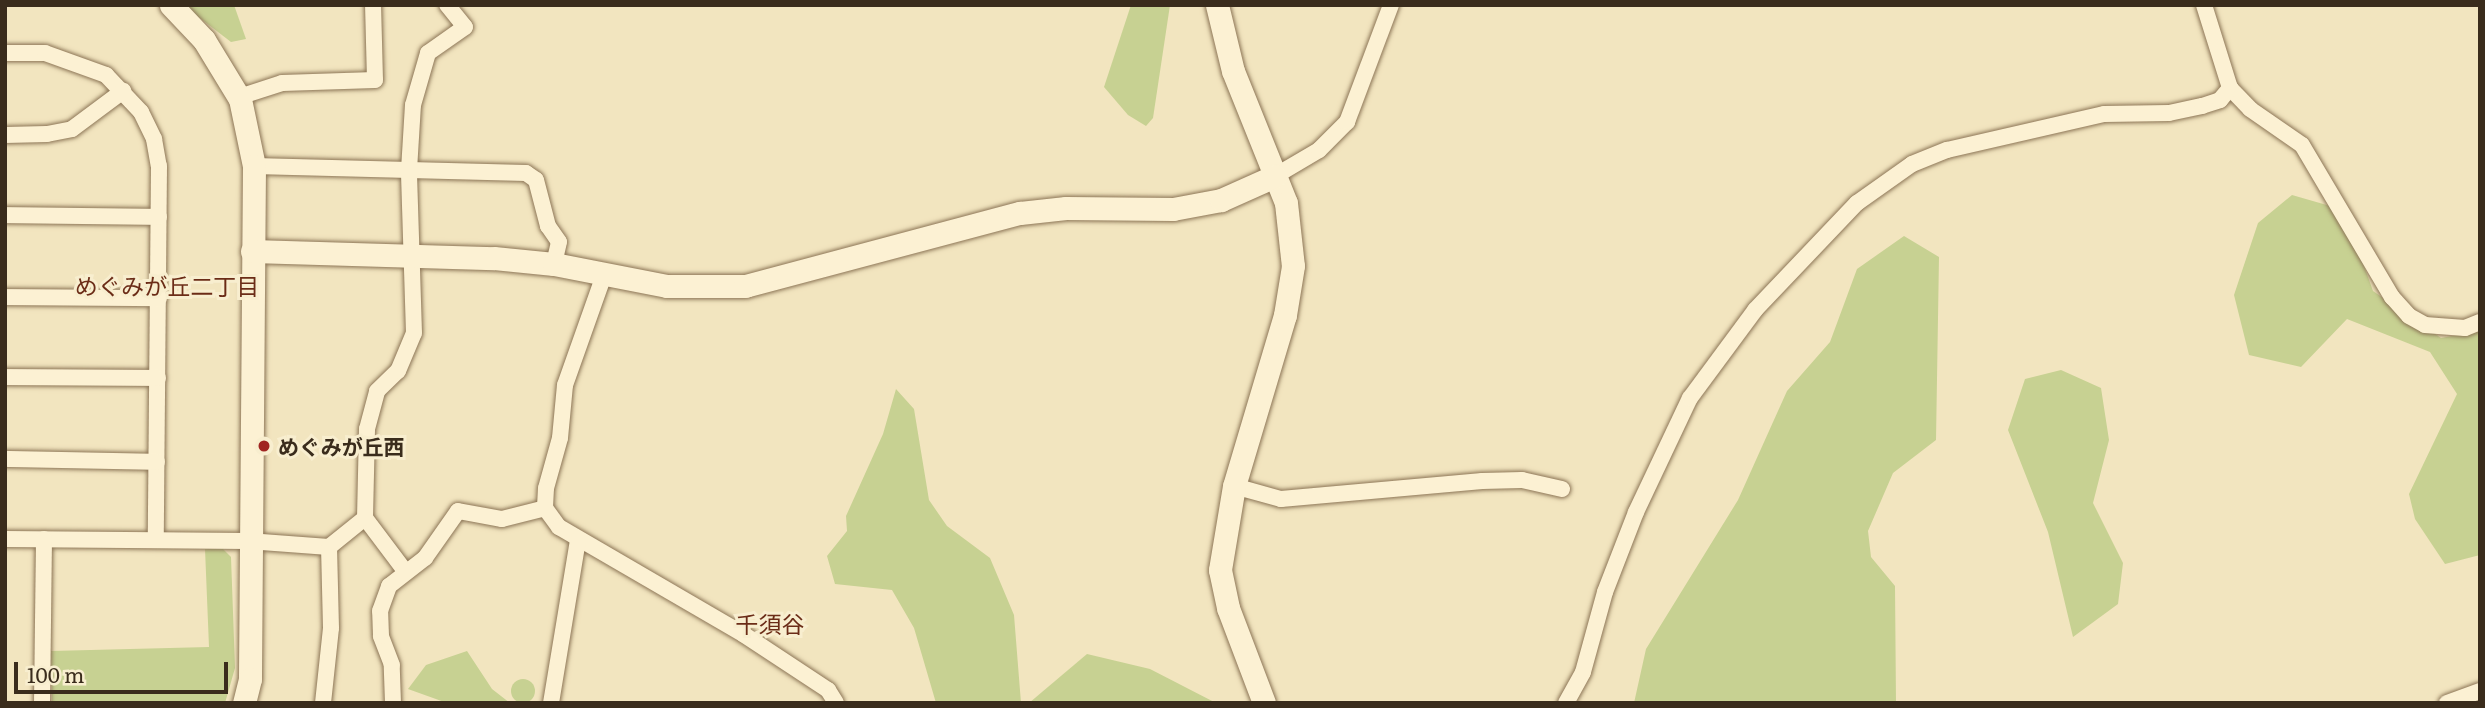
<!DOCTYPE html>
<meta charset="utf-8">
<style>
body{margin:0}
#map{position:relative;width:2485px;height:708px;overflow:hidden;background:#f2e5bf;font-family:Literata,"Noto Sans JP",serif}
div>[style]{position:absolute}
.green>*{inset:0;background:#c7d192}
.round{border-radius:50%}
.roads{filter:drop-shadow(0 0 2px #8c7556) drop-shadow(0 0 2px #8c7556)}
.street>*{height:16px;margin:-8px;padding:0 8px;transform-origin:8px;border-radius:8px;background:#fcf1d3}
.secondary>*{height:23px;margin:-11.5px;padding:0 11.5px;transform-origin:11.5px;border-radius:11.5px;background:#fcf1d3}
.dots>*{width:19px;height:19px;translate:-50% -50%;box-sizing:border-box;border:4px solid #f8eecf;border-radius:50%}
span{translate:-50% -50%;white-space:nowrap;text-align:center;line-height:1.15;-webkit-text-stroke:6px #f8eecf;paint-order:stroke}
.poi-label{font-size:21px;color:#3a2c1c;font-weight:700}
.left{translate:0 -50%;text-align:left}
.neighbourhood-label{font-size:23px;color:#6b2c17}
.frame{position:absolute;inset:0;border:7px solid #3a2c1c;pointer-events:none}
.scale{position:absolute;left:14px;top:662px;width:214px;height:32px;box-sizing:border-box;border:4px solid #3a2c1c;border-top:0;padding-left:9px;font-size:21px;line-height:24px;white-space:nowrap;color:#3a2c1c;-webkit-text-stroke:5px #f8eecf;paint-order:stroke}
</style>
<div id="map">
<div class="green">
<div style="clip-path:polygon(183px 5px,234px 5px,246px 39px,231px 42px)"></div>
<div style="clip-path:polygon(1131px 5px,1170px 5px,1153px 118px,1146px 126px,1128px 115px,1104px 87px)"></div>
<div style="clip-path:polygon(2292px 195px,2344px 210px,2373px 291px,2441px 338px,2480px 331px,2480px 555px,2445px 564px,2415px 519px,2409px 494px,2457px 394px,2430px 352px,2347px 319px,2301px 367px,2249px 355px,2234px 295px,2258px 223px)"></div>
<div style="clip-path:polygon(1904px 236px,1939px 257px,1936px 440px,1893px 473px,1868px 531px,1871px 557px,1895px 586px,1896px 703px,1634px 703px,1646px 649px,1738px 500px,1787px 391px,1830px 342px,1857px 269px)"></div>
<div style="clip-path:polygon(2061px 370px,2101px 388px,2109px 440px,2093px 503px,2123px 563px,2118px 604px,2073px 637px,2048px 532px,2008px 430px,2025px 379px)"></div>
<div style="clip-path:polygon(896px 389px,914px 409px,929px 500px,947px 526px,990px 558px,1014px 615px,1021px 703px,936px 703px,914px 628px,892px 590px,835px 584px,827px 556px,847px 531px,846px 516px,883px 434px)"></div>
<div style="clip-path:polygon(205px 549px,223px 549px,231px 557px,235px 668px,225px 703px,52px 703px,51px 651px,209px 647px)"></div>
<div style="clip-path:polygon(467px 651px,492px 689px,510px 703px,447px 703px,408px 689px,426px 665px)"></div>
<div style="clip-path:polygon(1087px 654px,1150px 669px,1216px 703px,1029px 703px)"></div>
<div class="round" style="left:511px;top:679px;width:24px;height:24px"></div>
</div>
<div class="roads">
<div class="street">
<div style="left:2204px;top:5px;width:87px;rotate:72.6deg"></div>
<div style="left:2230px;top:88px;width:29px;rotate:46deg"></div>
<div style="left:2250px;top:109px;width:63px;rotate:34.7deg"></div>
<div style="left:2302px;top:145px;width:177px;rotate:59.4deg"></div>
<div style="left:2392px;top:297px;width:25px;rotate:48deg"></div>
<div style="left:2409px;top:316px;width:18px;rotate:29deg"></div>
<div style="left:2425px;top:325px;width:40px;rotate:4.3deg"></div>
<div style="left:2465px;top:328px;width:16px;rotate:-22deg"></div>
<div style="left:5px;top:53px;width:40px"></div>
<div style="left:45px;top:53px;width:65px;rotate:19.8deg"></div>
<div style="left:106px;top:75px;width:51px;rotate:46.6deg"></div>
<div style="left:141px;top:112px;width:30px;rotate:64deg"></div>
<div style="left:154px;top:139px;width:27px;rotate:80deg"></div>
<div style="left:159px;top:166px;width:374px;rotate:90.5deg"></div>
<div style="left:239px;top:97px;width:45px;rotate:-18deg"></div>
<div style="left:282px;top:83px;width:93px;rotate:-1.8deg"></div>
<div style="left:375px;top:80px;width:75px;rotate:-91.5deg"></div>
<div style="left:5px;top:135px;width:42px;rotate:-1.4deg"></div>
<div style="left:47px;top:134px;width:25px;rotate:-11deg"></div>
<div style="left:72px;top:129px;width:64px;rotate:-36.7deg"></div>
<div style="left:254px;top:166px;width:272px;rotate:1.5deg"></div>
<div style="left:526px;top:173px;width:12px;rotate:35deg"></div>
<div style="left:536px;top:180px;width:48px;rotate:75.4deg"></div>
<div style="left:548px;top:226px;width:19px;rotate:55deg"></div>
<div style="left:559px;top:242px;width:23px;rotate:103deg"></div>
<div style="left:1275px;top:176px;width:51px;rotate:-30.6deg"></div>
<div style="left:1319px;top:150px;width:40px;rotate:-45deg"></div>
<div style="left:1347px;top:122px;width:125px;rotate:-69.4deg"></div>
<div style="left:5px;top:215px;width:154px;rotate:0.7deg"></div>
<div style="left:604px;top:275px;width:117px;rotate:109.5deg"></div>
<div style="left:565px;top:385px;width:53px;rotate:95.4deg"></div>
<div style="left:560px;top:438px;width:52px;rotate:105.6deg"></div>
<div style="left:546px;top:488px;width:20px;rotate:93deg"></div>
<div style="left:545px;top:508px;width:24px;rotate:54deg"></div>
<div style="left:559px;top:527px;width:213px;rotate:30.2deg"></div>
<div style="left:743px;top:634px;width:102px;rotate:33.4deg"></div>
<div style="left:828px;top:690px;width:15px;rotate:58deg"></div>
<div style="left:5px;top:297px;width:154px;rotate:0.4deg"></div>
<div style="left:5px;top:377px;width:153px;rotate:0.4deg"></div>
<div style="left:5px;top:459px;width:152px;rotate:1.1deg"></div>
<div style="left:1234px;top:486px;width:49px;rotate:15.5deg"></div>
<div style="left:1281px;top:499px;width:202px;rotate:-5.1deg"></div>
<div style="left:1482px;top:481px;width:40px;rotate:-1.4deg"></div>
<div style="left:1522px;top:480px;width:41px;rotate:12.7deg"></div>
<div style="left:5px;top:539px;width:243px;rotate:0.5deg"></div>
<div style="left:248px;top:541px;width:81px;rotate:4.2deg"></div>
<div style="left:329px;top:547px;width:46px;rotate:-38.9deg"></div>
<div style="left:405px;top:571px;width:66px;rotate:-127deg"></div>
<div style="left:365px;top:518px;width:89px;rotate:-88.7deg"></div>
<div style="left:367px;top:429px;width:39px;rotate:-75deg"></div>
<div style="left:377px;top:391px;width:29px;rotate:-44deg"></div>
<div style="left:398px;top:371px;width:41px;rotate:-67.2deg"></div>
<div style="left:414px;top:333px;width:163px;rotate:-91.8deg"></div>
<div style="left:409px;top:170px;width:65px;rotate:-86.5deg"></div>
<div style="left:413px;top:105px;width:54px;rotate:-73.9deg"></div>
<div style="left:428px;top:53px;width:45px;rotate:-35.1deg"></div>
<div style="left:465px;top:27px;width:28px;rotate:-129deg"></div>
<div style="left:42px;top:703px;width:164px;rotate:-89.3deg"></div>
<div style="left:323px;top:703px;width:75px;rotate:-83.9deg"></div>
<div style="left:331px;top:628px;width:81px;rotate:-91.4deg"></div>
<div style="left:393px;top:703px;width:38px;rotate:-92deg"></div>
<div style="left:392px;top:665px;width:31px;rotate:-111deg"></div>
<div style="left:381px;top:636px;width:25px;rotate:-92deg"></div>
<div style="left:380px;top:611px;width:27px;rotate:-70deg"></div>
<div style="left:389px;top:586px;width:46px;rotate:-37.9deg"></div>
<div style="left:425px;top:558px;width:57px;rotate:-54.9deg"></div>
<div style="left:458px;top:511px;width:45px;rotate:10.3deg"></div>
<div style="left:502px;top:519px;width:44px;rotate:-14.3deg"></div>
<div style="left:551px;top:703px;width:165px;rotate:-80.6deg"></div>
<div style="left:1566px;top:703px;width:35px;rotate:-61deg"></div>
<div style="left:1583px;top:672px;width:83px;rotate:-74.6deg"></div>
<div style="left:1605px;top:592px;width:86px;rotate:-68.8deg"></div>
<div style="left:1636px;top:512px;width:126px;rotate:-64.7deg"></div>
<div style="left:1690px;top:398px;width:109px;rotate:-53.5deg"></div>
<div style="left:1755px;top:310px;width:148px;rotate:-46.4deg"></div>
<div style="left:1857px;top:203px;width:67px;rotate:-35.3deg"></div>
<div style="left:1912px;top:164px;width:38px;rotate:-22deg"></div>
<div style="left:1947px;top:150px;width:161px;rotate:-12.9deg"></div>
<div style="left:2104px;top:114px;width:65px;rotate:-0.9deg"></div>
<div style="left:2169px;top:113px;width:34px;rotate:-12deg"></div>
<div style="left:2202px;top:106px;width:19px;rotate:-18deg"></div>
<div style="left:2220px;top:100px;width:16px;rotate:-50deg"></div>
<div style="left:2447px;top:703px;width:35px;rotate:-20deg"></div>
</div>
<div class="secondary">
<div style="left:171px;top:5px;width:48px;rotate:46.7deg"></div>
<div style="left:204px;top:40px;width:69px;rotate:58.6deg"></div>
<div style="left:240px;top:99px;width:68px;rotate:78.2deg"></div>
<div style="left:254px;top:166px;width:513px;rotate:90.45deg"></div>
<div style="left:250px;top:679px;width:25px;rotate:104deg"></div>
<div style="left:1217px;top:5px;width:68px;rotate:76.4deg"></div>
<div style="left:1233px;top:71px;width:142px;rotate:68.1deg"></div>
<div style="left:1286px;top:203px;width:63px;rotate:83.7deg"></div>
<div style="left:1293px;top:266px;width:50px;rotate:99.3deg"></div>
<div style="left:1285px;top:315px;width:178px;rotate:106.6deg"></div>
<div style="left:1234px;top:486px;width:85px;rotate:99.5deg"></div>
<div style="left:1220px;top:570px;width:39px;rotate:78deg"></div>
<div style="left:1228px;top:608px;width:102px;rotate:69.2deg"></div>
<div style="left:252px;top:251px;width:242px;rotate:1.7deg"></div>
<div style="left:494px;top:258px;width:60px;rotate:5.7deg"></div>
<div style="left:554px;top:264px;width:115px;rotate:11deg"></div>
<div style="left:667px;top:286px;width:78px"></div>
<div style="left:745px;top:286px;width:285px;rotate:-14.9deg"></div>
<div style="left:1020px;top:213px;width:46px;rotate:-6.2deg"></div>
<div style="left:1066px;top:208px;width:107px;rotate:0.5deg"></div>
<div style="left:1173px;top:209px;width:49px;rotate:-10.6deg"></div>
<div style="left:1221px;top:200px;width:59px;rotate:-24deg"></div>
</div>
</div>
<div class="dots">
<div style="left:264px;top:446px;background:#a02521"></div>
</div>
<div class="poi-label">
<span class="left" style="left:278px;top:446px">めぐみが丘西</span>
</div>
<div class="neighbourhood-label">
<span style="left:167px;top:285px">めぐみが丘二丁目</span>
<span style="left:770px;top:623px">千須谷</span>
</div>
<div class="frame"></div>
<div class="scale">100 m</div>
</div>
